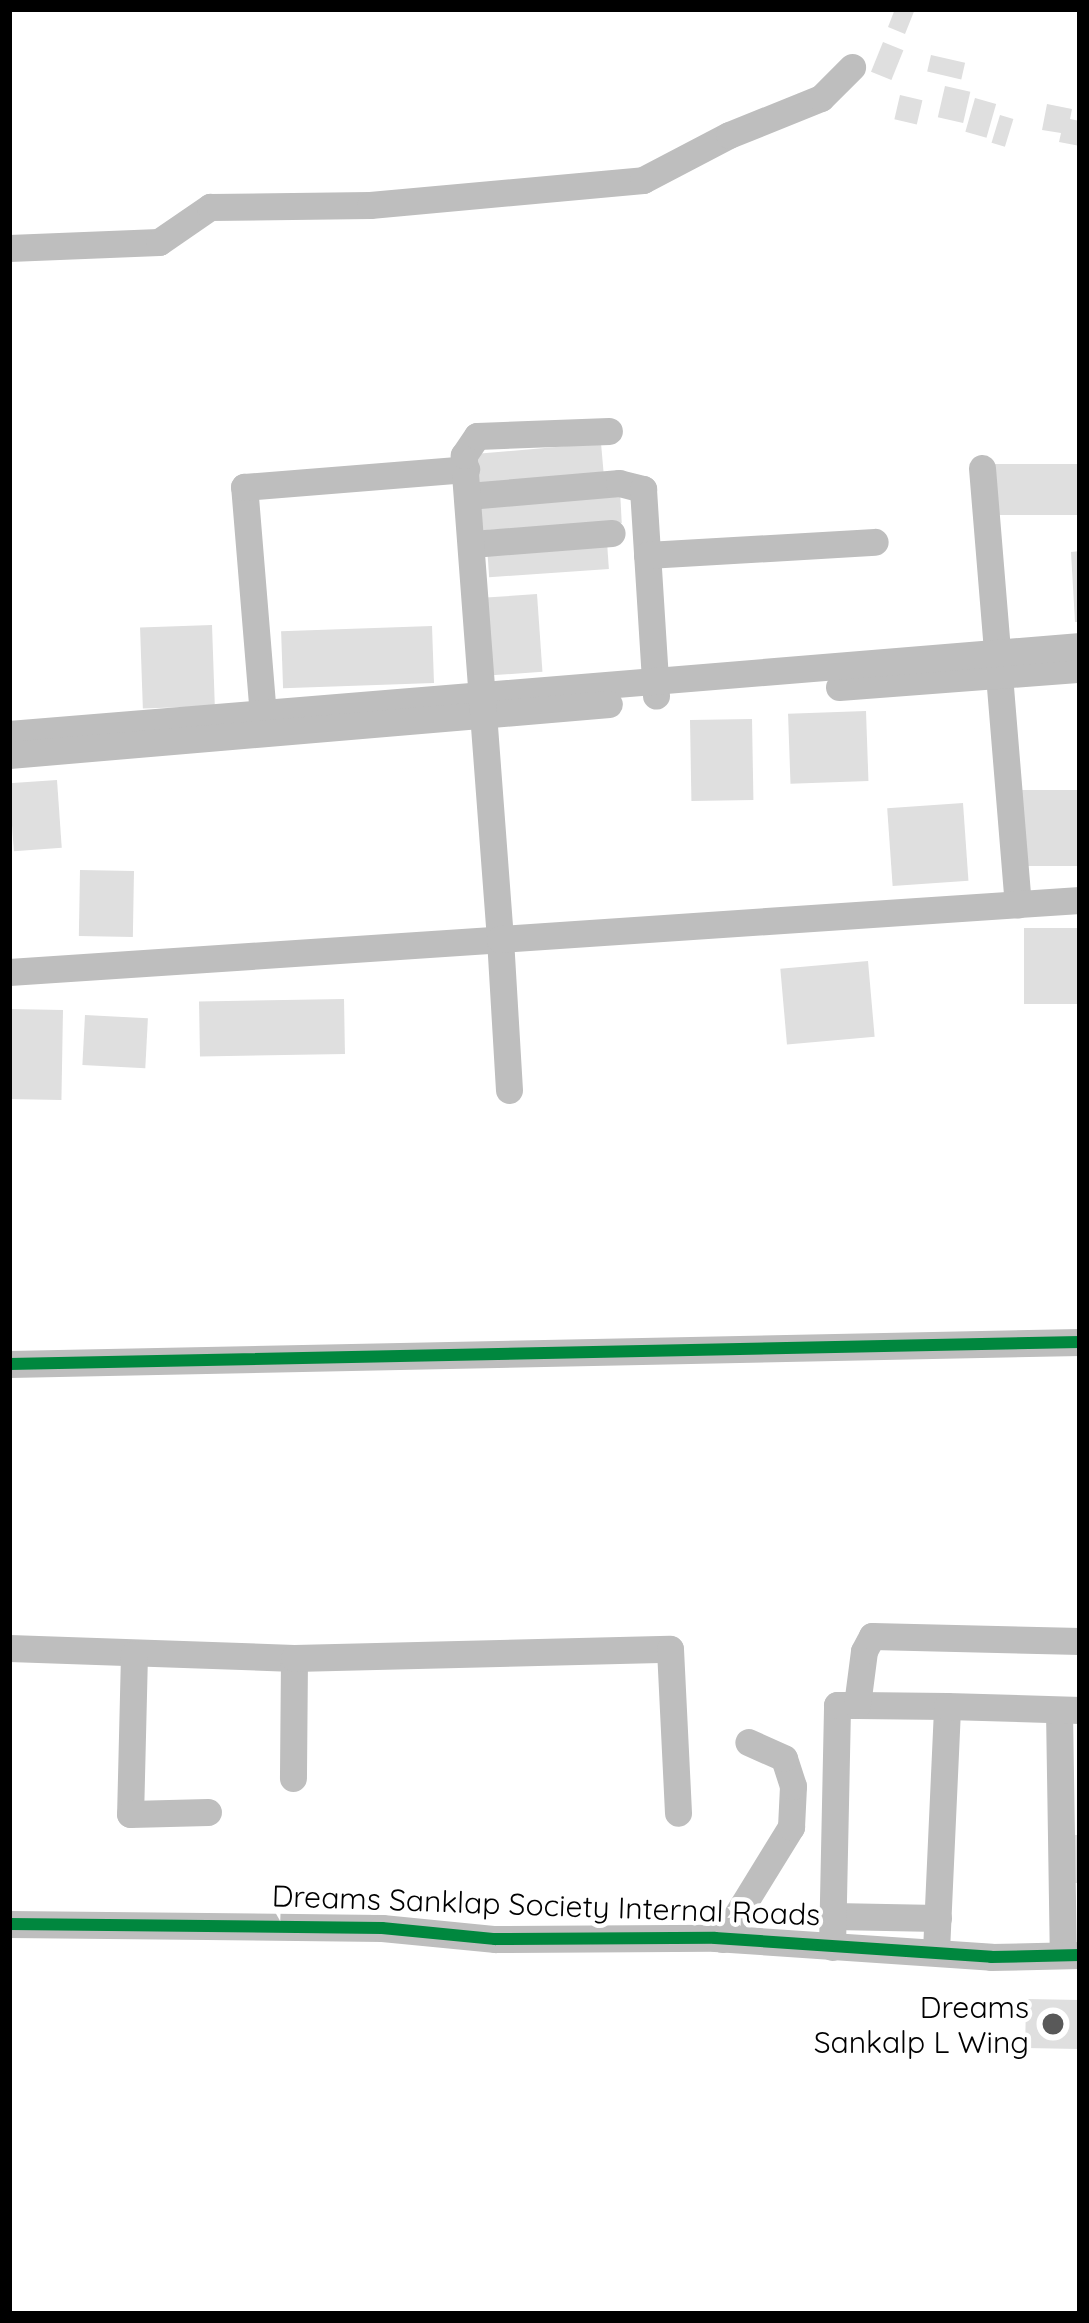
<!DOCTYPE html>
<style>
body{margin:0}
#map{position:relative;width:1089px;height:2323px;overflow:hidden;background:#fff;font-family:Quicksand,sans-serif}
div>[style]{position:absolute}
.building>*{inset:0;background:#dfdfdf;transform-origin:0 0}
.minor>*{height:27px;margin:-13.5px;padding:0 13.5px;transform-origin:13.5px;border-radius:13.5px;background:#bebebe}
.cycleway>*{height:12px;margin:-6px;padding:0 6px;transform-origin:6px;border-radius:6px;background:#00873e}
.dots>*{width:33px;height:33px;translate:-50% -50%;box-sizing:border-box;border:6px solid #fff;border-radius:50%}
span{translate:-50% -50%;white-space:nowrap;text-align:center;line-height:1.15;-webkit-text-stroke:9px #fff;paint-order:stroke}
.street-label{font-size:30px;color:#000}
.poi-label{font-size:30px;color:#000}
.right{translate:-100% -50%;text-align:right}
.frame{position:absolute;inset:0;border:12px solid #000;pointer-events:none}
</style>
<div id="map">
<div class="building">
<div style="clip-path:polygon(895px 9px,915px 9px,905px 34px,888px 27px)"></div>
<div style="left:883px;top:42px;width:22px;height:32px;rotate:22deg"></div>
<div style="left:931px;top:55px;width:35px;height:17px;rotate:13deg"></div>
<div style="left:945px;top:86px;width:26px;height:32px;rotate:13deg"></div>
<div style="left:900px;top:95px;width:23px;height:25px;rotate:13deg"></div>
<div style="left:975px;top:98px;width:22px;height:35px;rotate:16deg"></div>
<div style="clip-path:polygon(1047px 104px,1072px 109px,1070px 119px,1080px 121px,1080px 146px,1059px 142px,1061px 133px,1042px 130px)"></div>
<div style="left:1000px;top:115px;width:14px;height:29px;rotate:17deg"></div>
<div style="left:601px;top:443px;width:34px;height:130px;rotate:85deg"></div>
<div style="left:1080px;top:464px;width:51px;height:87px;rotate:90deg"></div>
<div style="left:620px;top:490px;width:33px;height:145px;rotate:87deg"></div>
<div style="left:607px;top:542px;width:27px;height:120px;rotate:86deg"></div>
<div style="clip-path:polygon(1080px 551px,1080px 622px,1075px 622px,1071px 552px)"></div>
<div style="left:537px;top:594px;width:78px;height:51px;rotate:86deg"></div>
<div style="left:212px;top:625px;width:81px;height:72px;rotate:88deg"></div>
<div style="left:432px;top:626px;width:57px;height:151px;rotate:88deg"></div>
<div style="left:866px;top:711px;width:70px;height:78px;rotate:88deg"></div>
<div style="left:752px;top:719px;width:81px;height:62px;rotate:89deg"></div>
<div style="left:57px;top:780px;width:68px;height:48px;rotate:86deg"></div>
<div style="left:1080px;top:790px;width:76px;height:65px;rotate:90deg"></div>
<div style="left:963px;top:803px;width:78px;height:76px;rotate:86deg"></div>
<div style="left:80px;top:870px;width:54px;height:66px;rotate:1deg"></div>
<div style="left:1080px;top:928px;width:76px;height:56px;rotate:90deg"></div>
<div style="left:868px;top:961px;width:76px;height:88px;rotate:85deg"></div>
<div style="left:344px;top:999px;width:55px;height:145px;rotate:89deg"></div>
<div style="left:9px;top:1009px;width:54px;height:90px;rotate:1deg"></div>
<div style="left:85px;top:1015px;width:63px;height:50px;rotate:3deg"></div>
<div style="left:1075px;top:1835px;width:5px;height:48px"></div>
<div style="left:1026px;top:1999px;width:54px;height:49px;rotate:1deg"></div>
</div>
<div class="minor">
<div style="left:9px;top:248px;width:150px;rotate:-2.3deg"></div>
<div style="left:159px;top:242px;width:62px;rotate:-34.5deg"></div>
<div style="left:210px;top:207px;width:160px;rotate:-0.7deg"></div>
<div style="left:370px;top:205px;width:274px;rotate:-5.2deg"></div>
<div style="left:643px;top:180px;width:97px;rotate:-27.6deg"></div>
<div style="left:729px;top:135px;width:99px;rotate:-21.9deg"></div>
<div style="left:821px;top:98px;width:44px;rotate:-45deg"></div>
<div style="left:982px;top:468px;width:438px;rotate:85.3deg"></div>
<div style="left:468px;top:496px;width:152px;rotate:-4.9deg"></div>
<div style="left:619px;top:483px;width:25px;rotate:14deg"></div>
<div style="left:643px;top:489px;width:207px;rotate:86.4deg"></div>
<div style="left:472px;top:544px;width:140px;rotate:-4.5deg"></div>
<div style="left:647px;top:555px;width:228px;rotate:-3.3deg"></div>
<div style="left:839px;top:687px;width:242px;rotate:-4.3deg"></div>
<div style="left:264px;top:728px;width:242px;rotate:-94.7deg"></div>
<div style="left:244px;top:487px;width:223px;rotate:-4.6deg"></div>
<div style="left:9px;top:734px;width:1075px;rotate:-4.7deg"></div>
<div style="left:9px;top:755px;width:602px;rotate:-4.86deg"></div>
<div style="left:9px;top:972px;width:492px;rotate:-3.8deg"></div>
<div style="left:500px;top:939px;width:485px;rotate:-94.3deg"></div>
<div style="left:464px;top:455px;width:23px;rotate:-56deg"></div>
<div style="left:477px;top:436px;width:132px;rotate:-2.2deg"></div>
<div style="left:509px;top:1090px;width:151px;rotate:-93.4deg"></div>
<div style="left:500px;top:939px;width:581px;rotate:-3.85deg"></div>
<div style="left:9px;top:1364px;width:1071px;rotate:-1.18deg"></div>
<div style="left:9px;top:1648px;width:285px;rotate:2deg"></div>
<div style="left:294px;top:1658px;width:120px;rotate:90.5deg"></div>
<div style="left:134px;top:1654px;width:160px;rotate:91.4deg"></div>
<div style="left:130px;top:1814px;width:78px;rotate:-1.5deg"></div>
<div style="left:294px;top:1658px;width:376px;rotate:-1.4deg"></div>
<div style="left:670px;top:1649px;width:164px;rotate:87.2deg"></div>
<div style="left:857px;top:1705px;width:90px;rotate:0.6deg"></div>
<div style="left:1059px;top:1710px;width:245px;rotate:89.1deg"></div>
<div style="left:833px;top:1916px;width:105px;rotate:1.1deg"></div>
<div style="left:9px;top:1924px;width:373px;rotate:0.6deg"></div>
<div style="left:382px;top:1928px;width:114px;rotate:5.6deg"></div>
<div style="left:495px;top:1939px;width:220px;rotate:-0.3deg"></div>
<div style="left:715px;top:1938px;width:277px;rotate:3.9deg"></div>
<div style="left:991px;top:1957px;width:89px;rotate:-1.3deg"></div>
<div style="left:722px;top:1939px;width:132px;rotate:-58.4deg"></div>
<div style="left:791px;top:1827px;width:41px;rotate:-87.2deg"></div>
<div style="left:793px;top:1786px;width:29px;rotate:-108deg"></div>
<div style="left:784px;top:1758px;width:39px;rotate:-156deg"></div>
<div style="left:832px;top:1947px;width:242px;rotate:-88.8deg"></div>
<div style="left:837px;top:1705px;width:20px"></div>
<div style="left:857px;top:1705px;width:54px;rotate:-82.6deg"></div>
<div style="left:864px;top:1651px;width:17px;rotate:-62deg"></div>
<div style="left:872px;top:1636px;width:208px;rotate:1.4deg"></div>
<div style="left:936px;top:1951px;width:245px;rotate:-87.4deg"></div>
<div style="left:947px;top:1706px;width:133px;rotate:1.7deg"></div>
</div>
<div class="cycleway">
<div style="left:9px;top:1364px;width:1071px;rotate:-1.18deg"></div>
<div style="left:9px;top:1924px;width:373px;rotate:0.6deg"></div>
<div style="left:382px;top:1928px;width:114px;rotate:5.6deg"></div>
<div style="left:495px;top:1939px;width:220px;rotate:-0.3deg"></div>
<div style="left:715px;top:1938px;width:277px;rotate:3.9deg"></div>
<div style="left:991px;top:1957px;width:89px;rotate:-1.3deg"></div>
</div>
<div class="dots">
<div style="left:1053px;top:2024px;background:#595959"></div>
</div>
<div class="street-label">
<span style="left:546px;top:1905px;rotate:2deg">Dreams Sanklap Society Internal Roads</span>
</div>
<div class="poi-label">
<span class="right" style="left:1029px;top:2024px">Dreams<br>Sankalp L Wing</span>
</div>
<div class="frame"></div>
</div>
